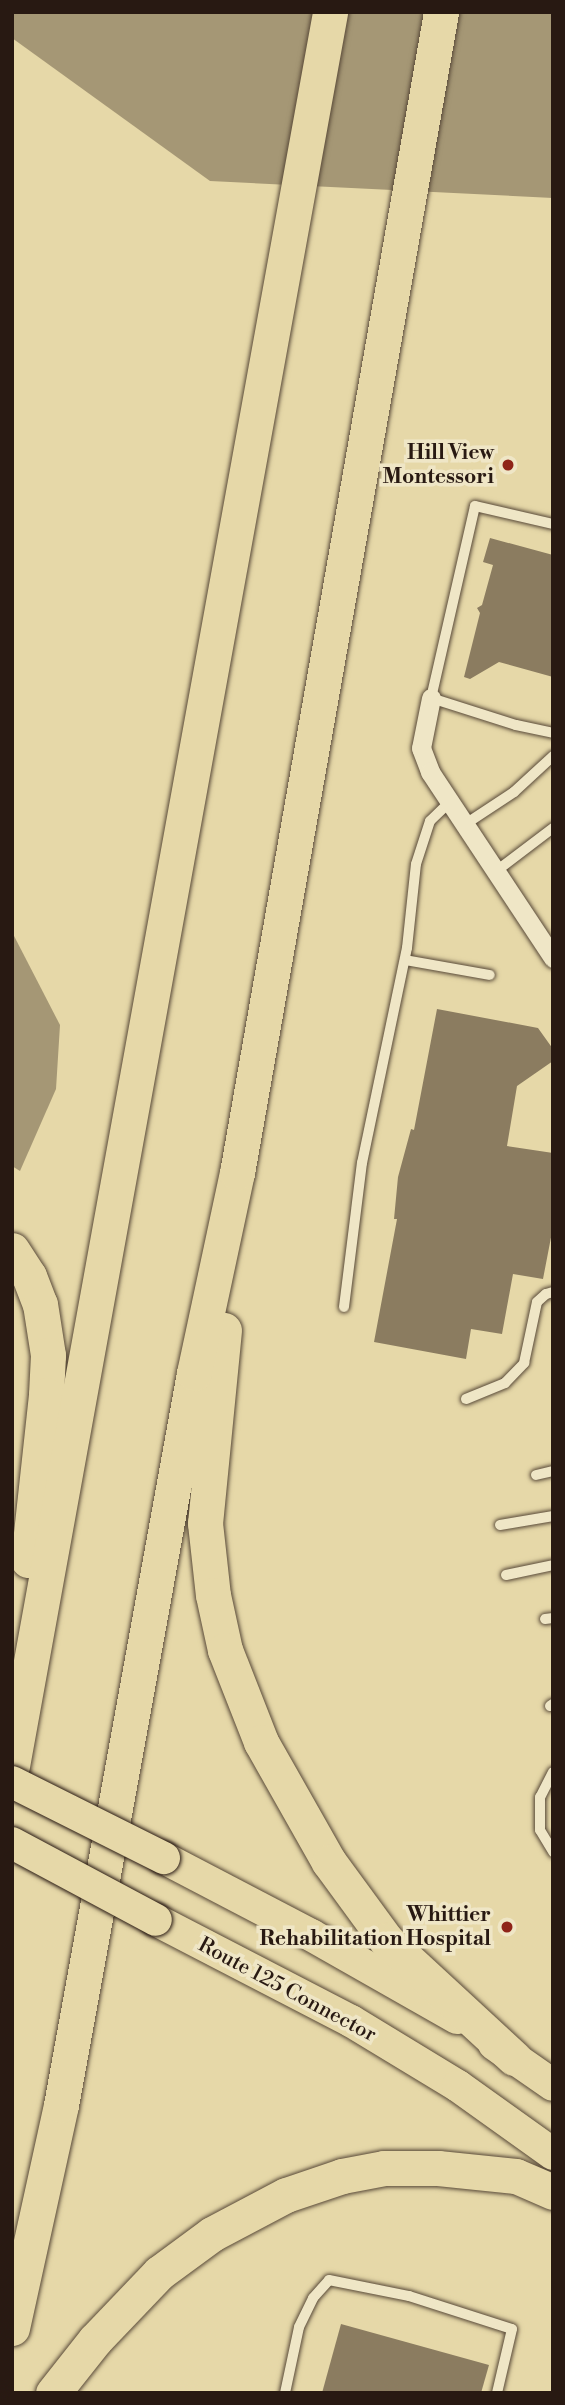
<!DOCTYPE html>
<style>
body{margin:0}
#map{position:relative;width:565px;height:2405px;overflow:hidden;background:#e6d8a8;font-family:"Libre Bodoni",serif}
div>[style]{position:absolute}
.water>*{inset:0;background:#a59775}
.building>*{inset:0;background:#8b7c60}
.roads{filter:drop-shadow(0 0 2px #584938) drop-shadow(0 0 2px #584938)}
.service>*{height:10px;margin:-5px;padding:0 5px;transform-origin:5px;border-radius:5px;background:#efe6c6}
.minor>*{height:19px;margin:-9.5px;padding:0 9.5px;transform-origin:9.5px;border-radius:9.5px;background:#efe6c6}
.trunk>*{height:32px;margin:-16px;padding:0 16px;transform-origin:16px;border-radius:16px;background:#e6d8a8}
.motorway>*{height:35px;margin:-17.5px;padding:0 17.5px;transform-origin:17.5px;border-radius:17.5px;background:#e6d8a8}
.bridges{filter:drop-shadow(0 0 2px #281912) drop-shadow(0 0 2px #281912)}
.trunk-bridge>*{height:32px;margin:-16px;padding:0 16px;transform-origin:16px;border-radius:16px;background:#e6d8a8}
.dots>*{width:19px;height:19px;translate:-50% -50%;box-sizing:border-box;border:4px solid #efe6c6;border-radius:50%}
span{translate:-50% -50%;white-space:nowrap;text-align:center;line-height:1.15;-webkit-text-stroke:7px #efe6c6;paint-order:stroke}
.poi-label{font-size:21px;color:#281912;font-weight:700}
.right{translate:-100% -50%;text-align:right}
.street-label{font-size:21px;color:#281912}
.frame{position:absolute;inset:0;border:14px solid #281912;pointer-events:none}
</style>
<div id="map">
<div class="water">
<div style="clip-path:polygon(12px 12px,553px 12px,553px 198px,210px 181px,12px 38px)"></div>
<div style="clip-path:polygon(12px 932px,60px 1025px,56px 1089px,20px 1171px,12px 1166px)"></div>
</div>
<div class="building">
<div style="clip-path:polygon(490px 538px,553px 555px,553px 677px,499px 662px,470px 679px,464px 677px,480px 613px,477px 608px,482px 605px,493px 565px,483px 562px)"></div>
<div style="clip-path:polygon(437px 1009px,538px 1028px,553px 1049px,553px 1061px,517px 1086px,507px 1146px,553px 1153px,553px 1227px,543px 1279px,513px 1274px,502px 1334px,471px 1329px,466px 1359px,374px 1342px,397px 1219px,394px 1219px,398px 1177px,411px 1129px,414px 1130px)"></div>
<div style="clip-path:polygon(341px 2324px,489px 2365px,481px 2393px,322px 2393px)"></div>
</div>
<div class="roads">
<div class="service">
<div style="left:553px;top:524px;width:80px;rotate:-167deg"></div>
<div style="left:475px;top:506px;width:197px;rotate:102.9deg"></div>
<div style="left:431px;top:698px;width:89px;rotate:17.6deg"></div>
<div style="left:516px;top:725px;width:38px;rotate:12deg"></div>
<div style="left:464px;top:825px;width:60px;rotate:-33.4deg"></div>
<div style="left:514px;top:792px;width:53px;rotate:-42.7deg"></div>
<div style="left:495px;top:872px;width:73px;rotate:-37.2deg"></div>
<div style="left:405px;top:960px;width:86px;rotate:10deg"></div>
<div style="left:344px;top:1307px;width:145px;rotate:-82.9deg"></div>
<div style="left:362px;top:1163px;width:220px;rotate:-78.2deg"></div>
<div style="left:407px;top:948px;width:84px;rotate:-83.9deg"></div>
<div style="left:416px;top:864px;width:45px;rotate:-72deg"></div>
<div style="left:430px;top:821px;width:28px;rotate:-44deg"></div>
<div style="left:466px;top:1399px;width:42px;rotate:-22.3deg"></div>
<div style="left:505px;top:1383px;width:28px;rotate:-46deg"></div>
<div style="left:524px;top:1363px;width:62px;rotate:-78deg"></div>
<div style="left:537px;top:1302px;width:12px;rotate:-42deg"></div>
<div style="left:546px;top:1294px;width:7px;rotate:-16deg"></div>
<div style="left:536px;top:1475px;width:17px;rotate:-13deg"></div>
<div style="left:500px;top:1525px;width:54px;rotate:-9.6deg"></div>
<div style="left:506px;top:1575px;width:48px;rotate:-12deg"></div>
<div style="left:545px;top:1619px;width:8px;rotate:-7deg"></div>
<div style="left:550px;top:1706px;width:4px;rotate:-34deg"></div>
<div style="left:553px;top:1772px;width:28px;rotate:117deg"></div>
<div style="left:540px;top:1797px;width:33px;rotate:90deg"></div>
<div style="left:540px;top:1830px;width:26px;rotate:59deg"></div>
<div style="left:285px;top:2393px;width:67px;rotate:-78deg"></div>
<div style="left:299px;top:2327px;width:32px;rotate:-64deg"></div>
<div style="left:313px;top:2298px;width:24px;rotate:-48deg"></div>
<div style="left:329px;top:2280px;width:82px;rotate:11.3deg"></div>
<div style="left:409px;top:2296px;width:108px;rotate:17.8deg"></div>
<div style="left:512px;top:2329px;width:66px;rotate:103.2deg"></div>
</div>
<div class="minor">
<div style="left:431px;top:698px;width:51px;rotate:101.3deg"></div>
<div style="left:421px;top:748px;width:26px;rotate:69deg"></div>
<div style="left:430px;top:772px;width:223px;rotate:56.5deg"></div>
</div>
<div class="trunk">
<div style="left:164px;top:1858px;width:166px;rotate:27.6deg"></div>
<div style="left:311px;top:1935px;width:168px;rotate:29.6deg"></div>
<div style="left:156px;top:1920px;width:220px;rotate:27.4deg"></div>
<div style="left:351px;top:2021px;width:125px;rotate:31.3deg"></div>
<div style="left:458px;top:2086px;width:117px;rotate:35.6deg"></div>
<div style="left:494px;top:2044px;width:72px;rotate:34.8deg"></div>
</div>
<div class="motorway">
<div style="left:12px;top:1250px;width:31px;rotate:57deg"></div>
<div style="left:29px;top:1276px;width:30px;rotate:69deg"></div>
<div style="left:40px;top:1304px;width:52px;rotate:81.1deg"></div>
<div style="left:48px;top:1355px;width:40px;rotate:92.9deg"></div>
<div style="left:46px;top:1395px;width:166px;rotate:96.2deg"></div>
<div style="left:224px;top:1330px;width:194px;rotate:95.6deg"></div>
<div style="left:205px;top:1523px;width:72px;rotate:83.7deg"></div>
<div style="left:213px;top:1595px;width:56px;rotate:77.7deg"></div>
<div style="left:225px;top:1650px;width:99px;rotate:68.6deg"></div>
<div style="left:261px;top:1742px;width:138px;rotate:60.5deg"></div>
<div style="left:329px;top:1862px;width:97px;rotate:53.8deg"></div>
<div style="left:386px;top:1940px;width:174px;rotate:42.7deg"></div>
<div style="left:12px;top:1766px;width:1783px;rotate:-79.72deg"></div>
<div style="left:12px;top:2328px;width:228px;rotate:-77.6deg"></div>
<div style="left:61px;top:2105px;width:744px;rotate:-79.7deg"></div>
<div style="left:194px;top:1373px;width:205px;rotate:-77.9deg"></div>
<div style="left:237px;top:1173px;width:1179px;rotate:-80.03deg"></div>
<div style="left:53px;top:2393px;width:68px;rotate:-51.6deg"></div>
<div style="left:95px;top:2340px;width:93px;rotate:-46.3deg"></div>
<div style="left:159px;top:2273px;width:66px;rotate:-36.3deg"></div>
<div style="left:212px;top:2234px;width:84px;rotate:-27.8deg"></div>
<div style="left:286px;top:2195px;width:59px;rotate:-18.7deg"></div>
<div style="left:342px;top:2176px;width:43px;rotate:-10.8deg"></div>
<div style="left:384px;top:2168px;width:54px"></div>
<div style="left:438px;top:2168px;width:78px;rotate:5.9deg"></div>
<div style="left:516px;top:2176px;width:40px;rotate:23.4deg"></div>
</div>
</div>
<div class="bridges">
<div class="trunk-bridge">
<div style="left:12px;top:1782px;width:170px;rotate:26.6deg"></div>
<div style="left:12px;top:1843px;width:163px;rotate:28.1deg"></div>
</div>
</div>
<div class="dots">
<div style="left:508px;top:465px;background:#8f2418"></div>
<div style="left:507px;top:1927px;background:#8f2418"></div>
</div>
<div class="poi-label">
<span class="right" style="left:494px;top:465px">Hill View<br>Montessori</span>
<span class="right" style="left:491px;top:1927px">Whittier<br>Rehabilitation Hospital</span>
</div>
<div class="street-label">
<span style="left:287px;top:1990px;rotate:28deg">Route 125 Connector</span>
</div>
<div class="frame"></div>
</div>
